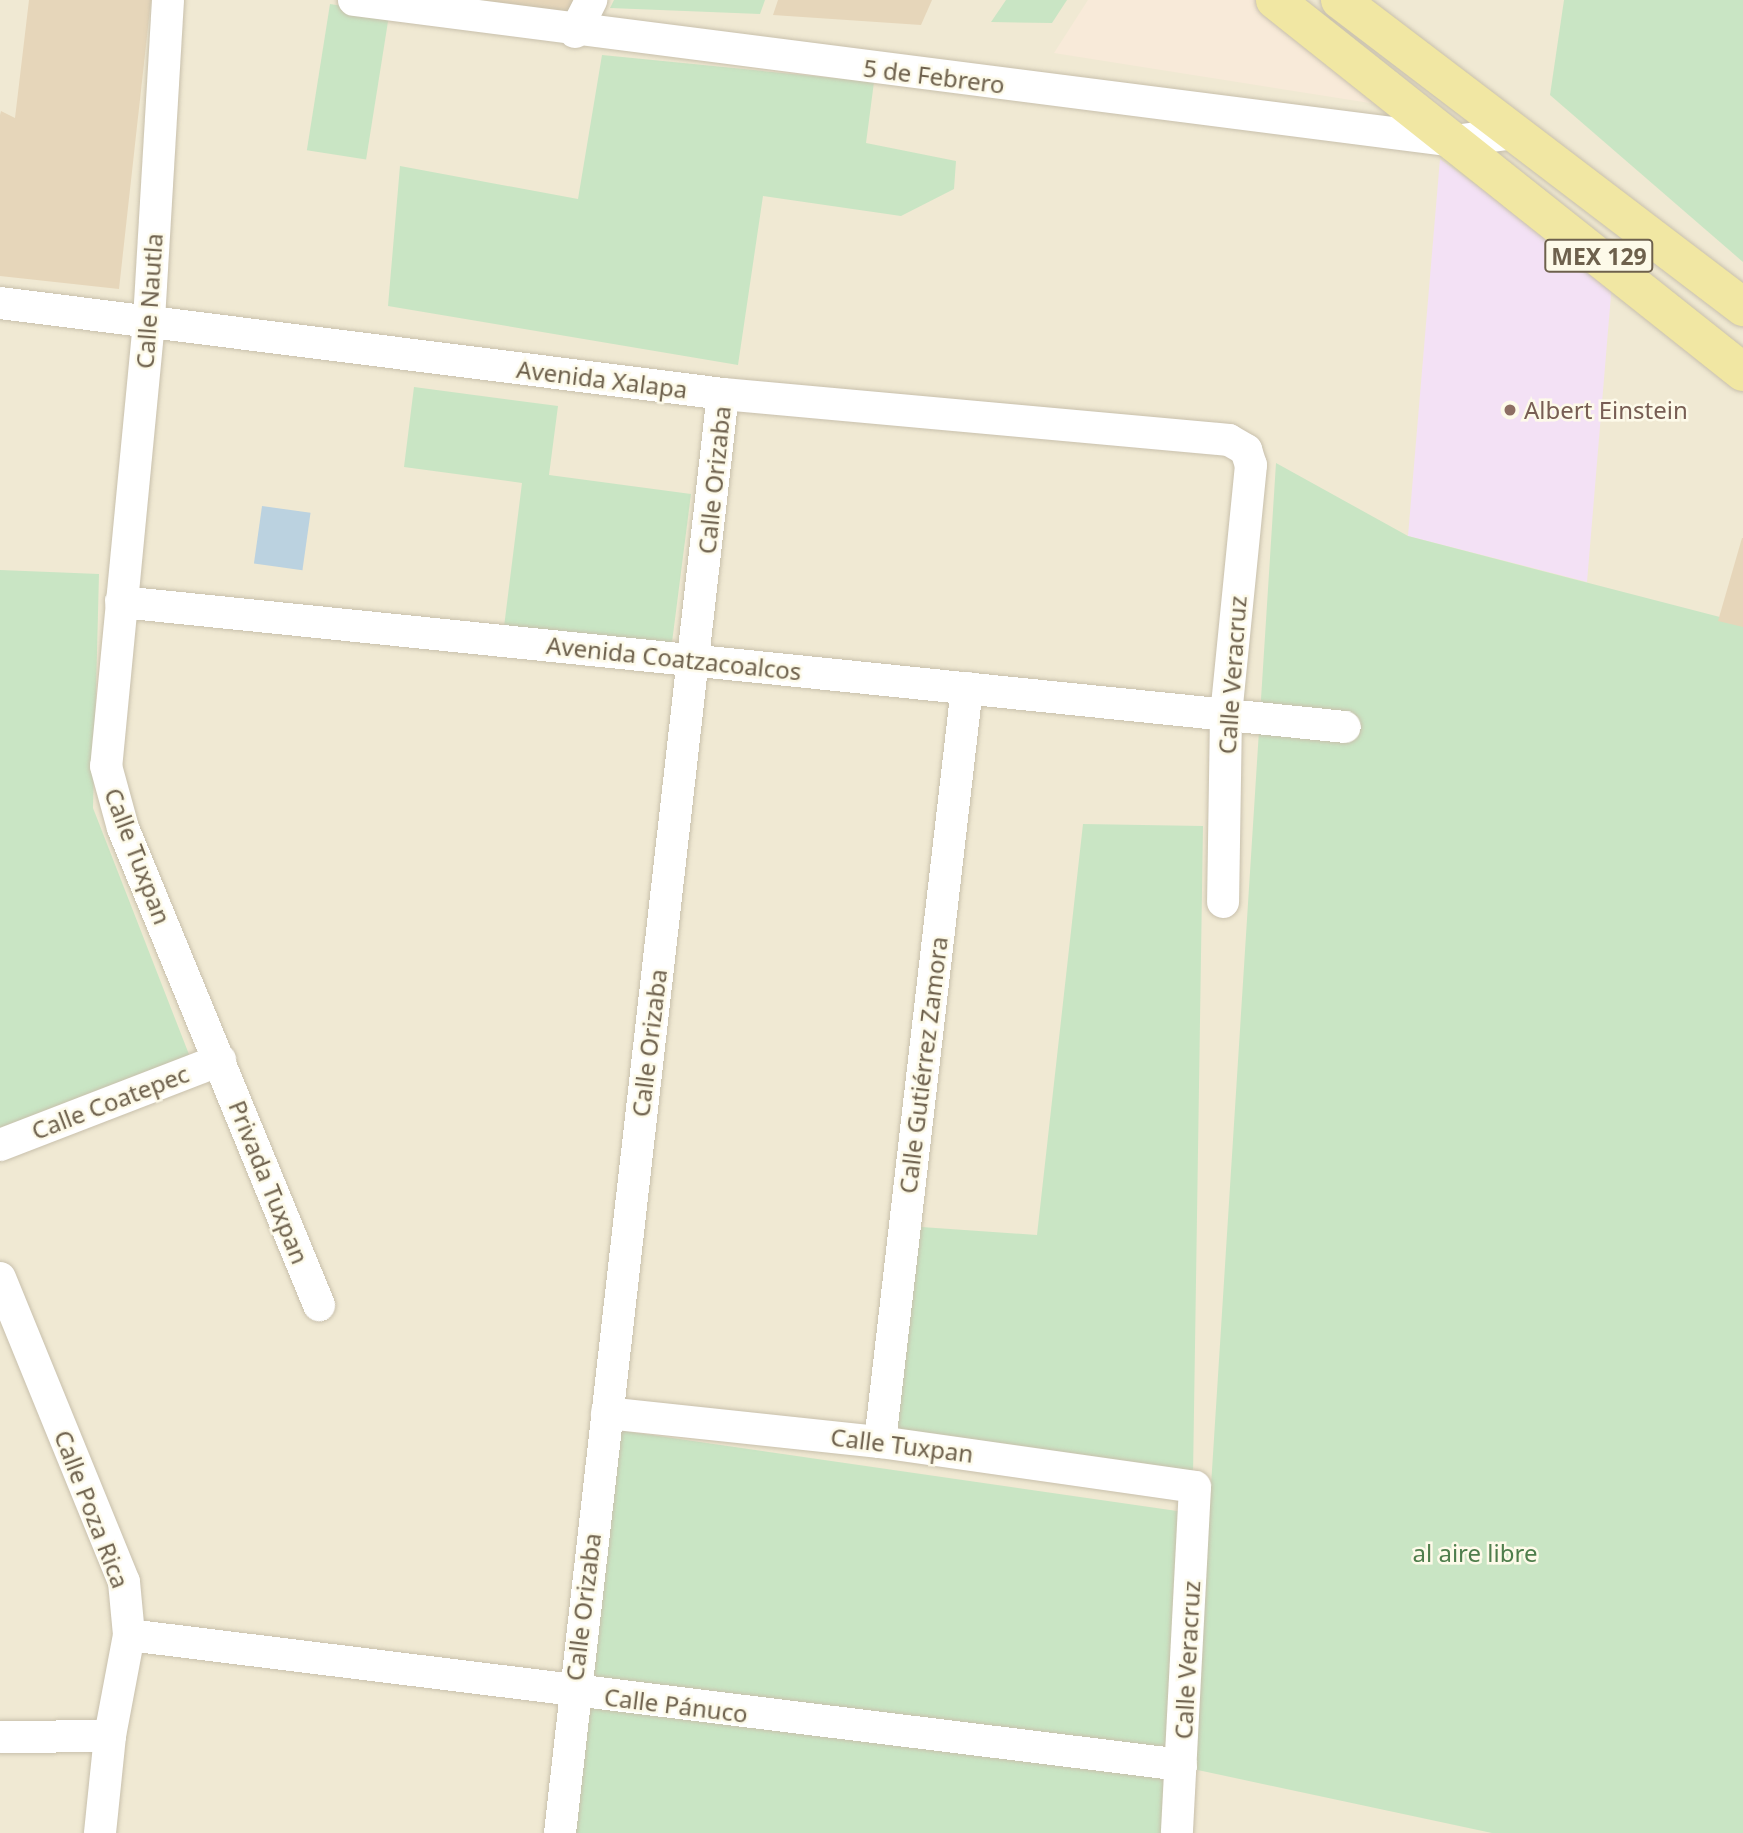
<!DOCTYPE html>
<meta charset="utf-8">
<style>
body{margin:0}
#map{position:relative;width:1743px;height:1833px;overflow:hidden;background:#f9f6e4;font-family:"Noto Sans",sans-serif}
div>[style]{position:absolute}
.residential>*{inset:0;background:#f0e9d3;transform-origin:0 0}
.commercial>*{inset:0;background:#f8ead9}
.education>*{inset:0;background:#f3e1f5}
.green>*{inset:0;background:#c9e5c4;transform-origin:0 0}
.water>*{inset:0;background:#bbd2e0;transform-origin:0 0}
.building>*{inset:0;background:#e6d6ba}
.roads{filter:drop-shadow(0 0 2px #c8c0ac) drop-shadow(0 0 2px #c8c0ac)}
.street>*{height:32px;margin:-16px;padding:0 16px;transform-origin:16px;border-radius:16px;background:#fff}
.primary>*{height:38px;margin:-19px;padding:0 19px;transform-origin:19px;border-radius:19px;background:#f1e7a3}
.dots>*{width:19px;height:19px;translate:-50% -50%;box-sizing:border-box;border:4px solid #fdfae9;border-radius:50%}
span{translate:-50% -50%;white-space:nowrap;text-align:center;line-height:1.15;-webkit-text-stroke:5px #fdfae9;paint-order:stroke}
.shield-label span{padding:2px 5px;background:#fdfae9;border:2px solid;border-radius:5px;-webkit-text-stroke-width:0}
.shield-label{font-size:23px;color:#6e614d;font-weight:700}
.street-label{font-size:24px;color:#6e614d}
.education-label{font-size:24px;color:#785e54}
.left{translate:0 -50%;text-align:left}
.park-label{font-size:24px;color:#4f7e4c}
</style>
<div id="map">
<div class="residential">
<div style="left:0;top:0;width:1743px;height:1833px"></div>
</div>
<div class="commercial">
<div style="clip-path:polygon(1088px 0,1258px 0,1389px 106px,1054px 53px)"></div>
</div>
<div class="education">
<div style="clip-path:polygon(1440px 159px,1612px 283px,1587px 582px,1408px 536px)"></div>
</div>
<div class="green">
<div style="clip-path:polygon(614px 0,765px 0,760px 14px,610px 8px)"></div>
<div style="clip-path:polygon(1006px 0,1067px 0,1052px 23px,991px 22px)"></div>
<div style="clip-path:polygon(1564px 0,1743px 0,1743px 262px,1550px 95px)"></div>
<div style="left:330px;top:4px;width:60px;height:148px;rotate:9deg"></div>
<div style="clip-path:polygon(602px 55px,874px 82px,866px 143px,956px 161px,954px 189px,901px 216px,763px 196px,738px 365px,388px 306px,400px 166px,578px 199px)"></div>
<div style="clip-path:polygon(414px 387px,558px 406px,549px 475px,691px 494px,670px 658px,503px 635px,522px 483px,404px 467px)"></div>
<div style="clip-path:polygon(1276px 463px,1408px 536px,1743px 623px,1743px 1833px,1492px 1833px,1193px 1769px)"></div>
<div style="clip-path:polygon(0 570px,99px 574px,93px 808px,190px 1057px,0 1143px)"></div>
<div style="clip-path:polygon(1083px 824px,1203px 826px,1193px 1476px,877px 1434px,893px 1225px,1037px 1235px)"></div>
<div style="clip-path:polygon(617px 1430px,1184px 1512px,1163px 1833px,568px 1833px)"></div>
</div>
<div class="water">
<div style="left:262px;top:506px;width:49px;height:58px;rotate:8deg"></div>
</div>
<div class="building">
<div style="clip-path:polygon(29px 0,151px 0,119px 289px,0 276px,0 115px,1px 111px,15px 118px)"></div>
<div style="clip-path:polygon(422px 0,581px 0,570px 22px)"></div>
<div style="clip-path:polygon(778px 0,932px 0,921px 25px,773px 15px)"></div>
<div style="clip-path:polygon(1742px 538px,1743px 538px,1743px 627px,1718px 621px)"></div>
</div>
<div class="roads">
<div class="street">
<div style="left:168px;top:0;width:323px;rotate:93.4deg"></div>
<div style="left:149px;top:322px;width:446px;rotate:95.5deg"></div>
<div style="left:106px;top:766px;width:64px;rotate:74.7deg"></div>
<div style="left:123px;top:828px;width:516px;rotate:67.66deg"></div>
<div style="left:354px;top:0;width:1109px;rotate:7.3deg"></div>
<div style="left:1454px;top:141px;width:62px;rotate:-7.5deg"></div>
<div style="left:575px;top:32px;width:36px;rotate:-63deg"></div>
<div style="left:0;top:303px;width:729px;rotate:7.17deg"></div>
<div style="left:723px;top:394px;width:508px;rotate:5.19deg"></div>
<div style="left:1229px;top:440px;width:20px;rotate:30deg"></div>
<div style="left:1246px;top:450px;width:16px;rotate:72deg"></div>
<div style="left:1251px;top:465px;width:251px;rotate:95.7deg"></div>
<div style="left:1226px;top:715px;width:187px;rotate:90.9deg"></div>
<div style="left:121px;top:602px;width:1230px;rotate:5.83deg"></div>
<div style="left:0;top:1145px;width:236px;rotate:-21.1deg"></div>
<div style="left:0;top:1278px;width:328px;rotate:67.8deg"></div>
<div style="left:124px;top:1582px;width:53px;rotate:84.6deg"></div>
<div style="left:129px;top:1635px;width:103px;rotate:100.7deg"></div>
<div style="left:110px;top:1736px;width:98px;rotate:95.9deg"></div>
<div style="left:607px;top:1413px;width:275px;rotate:6.1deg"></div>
<div style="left:880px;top:1442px;width:318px;rotate:8.1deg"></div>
<div style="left:1195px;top:1487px;width:346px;rotate:93deg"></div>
<div style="left:880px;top:1442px;width:759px;rotate:-83.42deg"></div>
<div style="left:129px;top:1635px;width:1060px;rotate:7.04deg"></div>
<div style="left:0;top:1737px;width:110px;rotate:-0.5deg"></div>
<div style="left:560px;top:1833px;width:1448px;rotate:-83.54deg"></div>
</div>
<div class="primary">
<div style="left:1275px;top:0;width:598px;rotate:38.48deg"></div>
<div style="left:1340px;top:0;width:507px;rotate:37.3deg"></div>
</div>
</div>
<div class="dots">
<div style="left:1510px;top:410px;background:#8d6e63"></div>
</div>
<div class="shield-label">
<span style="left:1599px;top:256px">MEX 129</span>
</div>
<div class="street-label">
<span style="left:934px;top:76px;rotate:7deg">5 de Febrero</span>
<span style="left:149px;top:301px;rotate:-86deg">Calle Nautla</span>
<span style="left:602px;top:379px;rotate:7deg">Avenida Xalapa</span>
<span style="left:714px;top:480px;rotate:-84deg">Calle Orizaba</span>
<span style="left:674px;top:658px;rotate:6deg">Avenida Coatzacoalcos</span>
<span style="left:1232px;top:675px;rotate:-86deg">Calle Veracruz</span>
<span style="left:138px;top:856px;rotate:69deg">Calle Tuxpan</span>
<span style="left:649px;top:1043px;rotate:-83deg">Calle Orizaba</span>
<span style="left:923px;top:1065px;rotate:-83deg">Calle Gutiérrez Zamora</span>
<span style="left:110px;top:1102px;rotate:-21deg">Calle Coatepec</span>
<span style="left:269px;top:1182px;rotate:68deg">Privada Tuxpan</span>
<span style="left:902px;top:1445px;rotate:7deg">Calle Tuxpan</span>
<span style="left:92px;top:1509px;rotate:69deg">Calle Poza Rica</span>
<span style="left:583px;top:1607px;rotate:-83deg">Calle Orizaba</span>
<span style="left:1187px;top:1660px;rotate:-87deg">Calle Veracruz</span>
<span style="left:676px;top:1705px;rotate:7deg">Calle Pánuco</span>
</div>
<div class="education-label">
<span class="left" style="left:1524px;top:410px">Albert Einstein</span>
</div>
<div class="park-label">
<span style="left:1475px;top:1553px">al aire libre</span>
</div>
</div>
